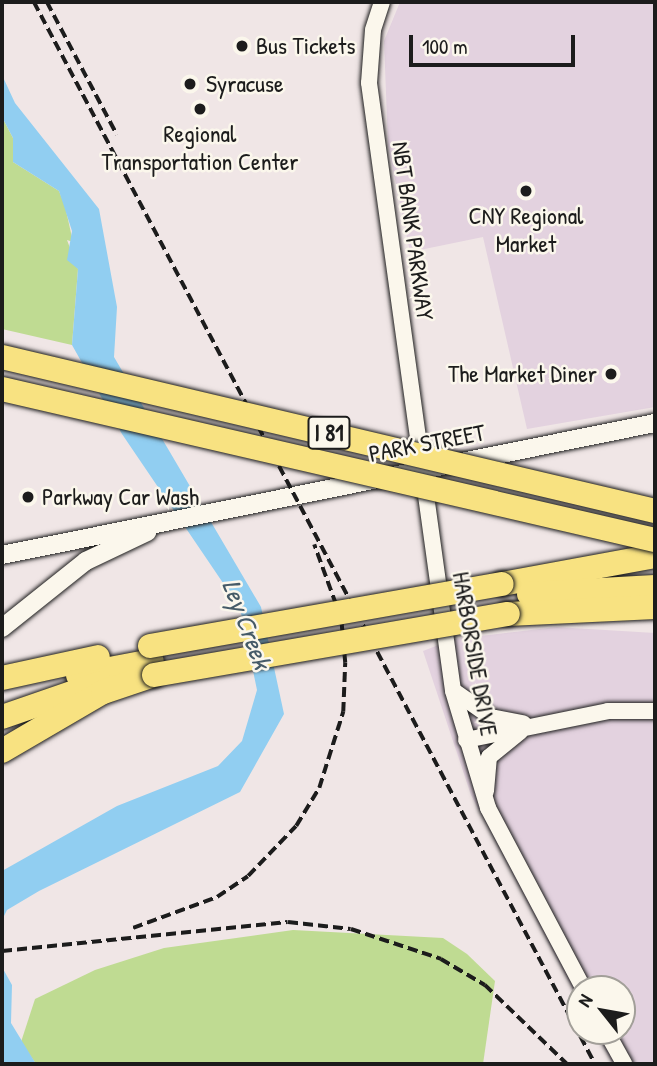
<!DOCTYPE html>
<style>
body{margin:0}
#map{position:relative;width:657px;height:1066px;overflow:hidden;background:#f0e6e6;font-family:"Patrick Hand",sans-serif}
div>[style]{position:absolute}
.built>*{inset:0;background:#e3d2df}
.green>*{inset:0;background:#bfdb92}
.water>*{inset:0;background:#91cef1}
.roads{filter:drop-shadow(0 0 2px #1c1c1c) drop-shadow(0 0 2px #1c1c1c)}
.tertiary>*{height:16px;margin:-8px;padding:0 8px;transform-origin:8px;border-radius:8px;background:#fbf7ec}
.secondary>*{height:18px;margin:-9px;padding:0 9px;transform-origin:9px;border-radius:9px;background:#fbf7ec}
.motorway>*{height:24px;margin:-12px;padding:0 12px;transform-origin:12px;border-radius:12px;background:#f8e281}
.rail>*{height:3.5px;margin-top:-1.75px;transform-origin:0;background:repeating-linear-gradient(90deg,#1c1c1c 0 10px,transparent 0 15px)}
.bridges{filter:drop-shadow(0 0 2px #1c1c1c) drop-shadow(0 0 2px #1c1c1c)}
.motorway-bridge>*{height:24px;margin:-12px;padding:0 12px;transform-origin:12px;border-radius:12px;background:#f8e281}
.dots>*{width:19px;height:19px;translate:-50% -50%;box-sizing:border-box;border:4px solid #fbf7ec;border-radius:50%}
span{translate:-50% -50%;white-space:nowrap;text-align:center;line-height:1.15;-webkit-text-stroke:5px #fbf7ec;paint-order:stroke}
.shield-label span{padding:2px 5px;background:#fbf7ec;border:2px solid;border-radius:5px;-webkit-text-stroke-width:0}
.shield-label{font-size:23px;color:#1c1c1c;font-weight:700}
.poi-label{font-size:24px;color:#1c1c1c}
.left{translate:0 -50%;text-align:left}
.right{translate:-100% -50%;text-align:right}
.street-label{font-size:24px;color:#1c1c1c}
.water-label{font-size:26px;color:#455a67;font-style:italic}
.frame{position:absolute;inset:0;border:4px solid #1c1c1c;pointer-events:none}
.north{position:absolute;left:566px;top:975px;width:70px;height:70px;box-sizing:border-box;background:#fbf7ec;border:2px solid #a29f99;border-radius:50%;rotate:301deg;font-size:19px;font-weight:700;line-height:28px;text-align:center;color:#1c1c1c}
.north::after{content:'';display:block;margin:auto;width:24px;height:32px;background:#1c1c1c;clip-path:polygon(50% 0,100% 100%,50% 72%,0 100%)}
.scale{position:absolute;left:409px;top:35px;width:166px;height:32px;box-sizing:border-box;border:4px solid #1c1c1c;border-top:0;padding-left:9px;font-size:21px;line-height:24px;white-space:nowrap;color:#1c1c1c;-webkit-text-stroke:5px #fbf7ec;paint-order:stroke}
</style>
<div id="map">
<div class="built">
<div style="clip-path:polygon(400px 2px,655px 2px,655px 407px,527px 429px,483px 237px,410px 252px,388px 145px,384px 41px)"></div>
<div style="clip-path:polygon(556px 627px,655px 633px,655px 1064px,613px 1064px,595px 1031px,622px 1031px,622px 989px,580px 989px,580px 1003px,471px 795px,423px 651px,454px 639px)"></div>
</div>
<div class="green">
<div style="clip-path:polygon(2px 117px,13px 138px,13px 162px,59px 191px,65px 206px,73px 242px,67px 240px,78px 269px,72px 345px,2px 329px)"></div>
<div style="clip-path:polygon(293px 930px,443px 938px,467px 954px,495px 981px,483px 1064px,36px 1064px,21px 1042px,35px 999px,95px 970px,164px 948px)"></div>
</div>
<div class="water">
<div style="clip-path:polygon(2px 75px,15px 103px,99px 209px,117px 307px,114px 357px,261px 607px,284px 714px,240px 792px,39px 891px,7px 910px,2px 920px,2px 871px,117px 806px,218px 766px,242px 741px,257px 690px,240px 608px,122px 434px,72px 345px,78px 269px,67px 260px,72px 231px,59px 191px,13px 162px,13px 138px,2px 117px)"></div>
<div style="clip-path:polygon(2px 967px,12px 985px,11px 1023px,36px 1064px,2px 1064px)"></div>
</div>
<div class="roads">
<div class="tertiary">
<div style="left:382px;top:2px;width:29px;rotate:108deg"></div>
<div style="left:373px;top:30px;width:53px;rotate:94.3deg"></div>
<div style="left:369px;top:83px;width:614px;rotate:82.13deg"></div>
<div style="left:453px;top:691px;width:122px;rotate:73.3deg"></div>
<div style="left:488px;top:808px;width:205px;rotate:62.1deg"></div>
<div style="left:454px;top:691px;width:45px;rotate:35.1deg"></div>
<div style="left:491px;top:717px;width:33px;rotate:11deg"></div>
<div style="left:466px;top:740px;width:145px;rotate:-11.5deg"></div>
<div style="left:608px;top:711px;width:47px"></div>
<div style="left:486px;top:791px;width:34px;rotate:-85deg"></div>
<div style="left:489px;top:757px;width:40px;rotate:-39deg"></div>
<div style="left:606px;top:1031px;width:38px;rotate:61deg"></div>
</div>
<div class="secondary">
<div style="left:2px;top:555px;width:666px;rotate:-11.43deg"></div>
<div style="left:2px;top:628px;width:107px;rotate:-38.6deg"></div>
<div style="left:86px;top:561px;width:68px;rotate:-25.4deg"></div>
</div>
<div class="motorway">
<div style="left:502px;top:584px;width:156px;rotate:-10.4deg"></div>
<div style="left:529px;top:594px;width:126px;rotate:-3.2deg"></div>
<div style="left:508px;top:614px;width:147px;rotate:-2.7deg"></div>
<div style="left:78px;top:675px;width:75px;rotate:-10.7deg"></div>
<div style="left:2px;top:678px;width:98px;rotate:-12.3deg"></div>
<div style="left:2px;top:717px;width:104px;rotate:-19.1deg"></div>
<div style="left:2px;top:751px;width:117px;rotate:-30.3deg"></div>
<div style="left:103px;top:692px;width:54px;rotate:-18.4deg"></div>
</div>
</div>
<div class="rail">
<div style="left:34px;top:2px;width:1201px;rotate:62.15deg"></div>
<div style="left:47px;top:2px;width:150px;rotate:62.2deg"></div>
<div style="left:133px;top:928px;width:90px;rotate:-20.3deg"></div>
<div style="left:217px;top:897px;width:37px;rotate:-34deg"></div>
<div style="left:248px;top:876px;width:69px;rotate:-46.2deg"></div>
<div style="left:296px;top:826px;width:44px;rotate:-58.8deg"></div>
<div style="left:319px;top:788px;width:80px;rotate:-72.5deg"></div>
<div style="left:343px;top:712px;width:49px;rotate:-87.7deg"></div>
<div style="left:345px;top:663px;width:44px;rotate:-95.2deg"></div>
<div style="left:341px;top:619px;width:79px;rotate:-110deg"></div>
<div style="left:2px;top:951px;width:287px;rotate:-5.8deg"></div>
<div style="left:288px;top:922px;width:63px;rotate:6.3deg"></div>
<div style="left:351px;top:929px;width:95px;rotate:18.4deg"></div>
<div style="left:441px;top:959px;width:51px;rotate:30.6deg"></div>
<div style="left:485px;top:985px;width:114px;rotate:43.9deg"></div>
</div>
<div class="bridges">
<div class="motorway-bridge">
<div style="left:2px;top:357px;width:671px;rotate:13.27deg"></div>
<div style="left:2px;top:389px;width:670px;rotate:13.02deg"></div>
<div style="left:150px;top:646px;width:357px;rotate:-10deg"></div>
<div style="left:154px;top:675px;width:359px;rotate:-9.8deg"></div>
</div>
</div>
<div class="dots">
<div style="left:242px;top:46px;background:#1c1c1c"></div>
<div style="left:190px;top:84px;background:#1c1c1c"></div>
<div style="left:200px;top:109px;background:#1c1c1c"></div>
<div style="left:526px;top:191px;background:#1c1c1c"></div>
<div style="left:611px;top:374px;background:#1c1c1c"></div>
<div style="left:28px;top:497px;background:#1c1c1c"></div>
</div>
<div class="shield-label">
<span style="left:329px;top:433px">I 81</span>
</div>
<div class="poi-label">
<span class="left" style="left:256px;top:46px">Bus Tickets</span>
<span class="left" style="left:206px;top:84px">Syracuse</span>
<span style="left:200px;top:148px">Regional<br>Transportation Center</span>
<span style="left:526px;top:230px">CNY Regional<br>Market</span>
<span class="right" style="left:597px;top:374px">The Market Diner</span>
<span class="left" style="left:42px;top:497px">Parkway Car Wash</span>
</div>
<div class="street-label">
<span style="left:413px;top:231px;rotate:82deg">NBT BANK PARKWAY</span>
<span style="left:427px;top:443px;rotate:-11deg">PARK STREET</span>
<span style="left:475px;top:654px;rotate:80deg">HARBORSIDE DRIVE</span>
</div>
<div class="water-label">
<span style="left:247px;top:624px;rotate:69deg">Ley Creek</span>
</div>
<div class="frame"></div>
<div class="north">N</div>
<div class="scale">100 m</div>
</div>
